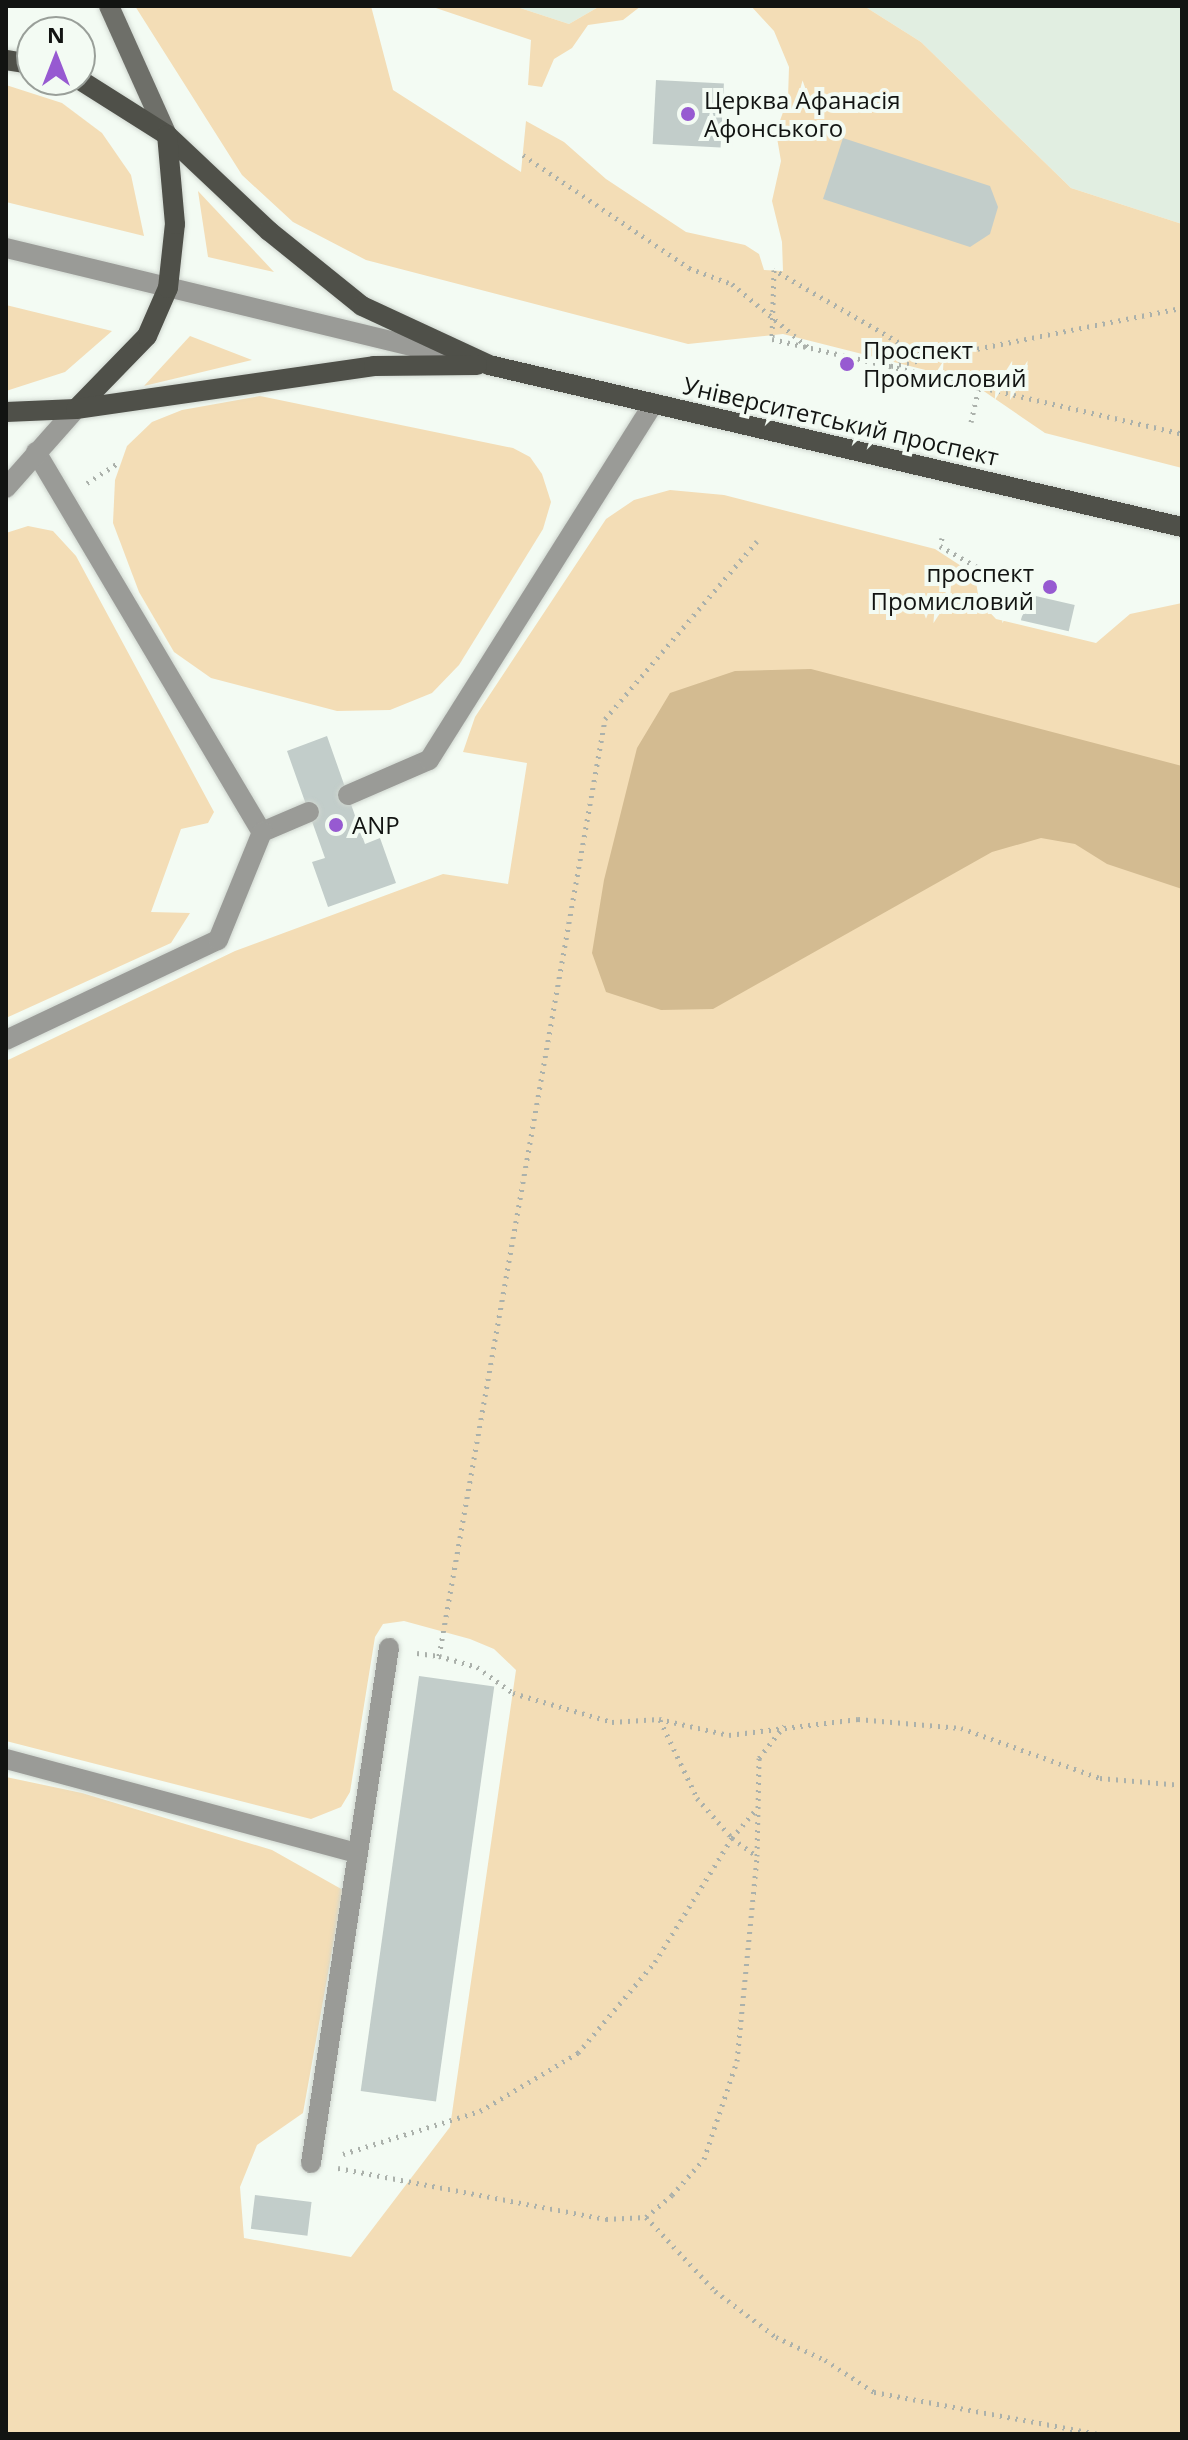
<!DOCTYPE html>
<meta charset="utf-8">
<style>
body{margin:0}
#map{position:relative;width:1188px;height:2440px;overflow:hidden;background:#f3fbf3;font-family:"Open Sans",sans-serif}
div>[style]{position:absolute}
.built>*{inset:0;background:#e1eee1}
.green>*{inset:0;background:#f3ddb6}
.forest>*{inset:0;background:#d3bb91}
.building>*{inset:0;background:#c2cdca;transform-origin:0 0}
.path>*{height:5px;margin-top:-2.5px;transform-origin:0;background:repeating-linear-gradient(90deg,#abb1ab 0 2px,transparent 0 8px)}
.roads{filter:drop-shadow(0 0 2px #cfd6cf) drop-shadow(0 0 2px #cfd6cf)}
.lane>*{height:20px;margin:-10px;padding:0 10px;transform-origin:10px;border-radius:10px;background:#9a9b97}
.street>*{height:20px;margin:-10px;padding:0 10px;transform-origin:10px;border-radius:10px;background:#9a9b97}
.secondary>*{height:20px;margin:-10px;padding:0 10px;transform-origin:10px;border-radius:10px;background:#6e6f69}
.primary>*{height:20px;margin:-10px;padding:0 10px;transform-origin:10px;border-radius:10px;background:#4f5049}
.dots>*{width:22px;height:22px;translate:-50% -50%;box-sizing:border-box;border:4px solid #f3fbf3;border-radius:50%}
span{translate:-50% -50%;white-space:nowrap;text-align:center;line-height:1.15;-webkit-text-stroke:8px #f3fbf3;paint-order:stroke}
.poi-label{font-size:24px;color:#121412}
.left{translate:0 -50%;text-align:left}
.right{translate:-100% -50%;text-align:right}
.street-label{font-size:24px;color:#121412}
.frame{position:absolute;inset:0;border:8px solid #121412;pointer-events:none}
.north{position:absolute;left:16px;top:16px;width:80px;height:80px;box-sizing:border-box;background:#f3fbf3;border:2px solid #999f99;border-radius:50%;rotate:0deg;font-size:22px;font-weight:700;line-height:32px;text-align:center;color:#121412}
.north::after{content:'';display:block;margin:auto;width:28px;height:36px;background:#975ad1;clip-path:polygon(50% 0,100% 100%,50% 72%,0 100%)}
</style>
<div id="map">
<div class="built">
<div style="clip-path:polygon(514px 6px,600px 6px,569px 24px)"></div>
<div style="clip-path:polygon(864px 6px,1182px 6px,1182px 224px,1071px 188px,921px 42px)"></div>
</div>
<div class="green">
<div style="clip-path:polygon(135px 6px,371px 6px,393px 90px,521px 172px,526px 121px,564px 142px,606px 179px,686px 232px,745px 245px,759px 254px,764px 270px,783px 271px,782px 242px,772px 201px,781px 161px,776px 132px,788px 98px,789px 67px,774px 31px,751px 6px,864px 6px,921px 42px,1071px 188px,1182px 224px,1182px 468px,1045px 433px,969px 381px,783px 334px,688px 344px,366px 260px,293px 222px,242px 175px)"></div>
<div style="clip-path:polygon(430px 6px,514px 6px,569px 24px,600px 6px,641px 6px,623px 20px,588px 25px,572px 48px,554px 59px,542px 87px,528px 85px,531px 40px)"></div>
<div style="clip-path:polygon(6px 85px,62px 103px,102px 133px,131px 175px,144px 236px,6px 202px)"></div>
<div style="clip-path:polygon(198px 191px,274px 272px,208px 257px)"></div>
<div style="clip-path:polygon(6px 305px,112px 331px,65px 372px,6px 391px)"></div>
<div style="clip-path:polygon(190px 336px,252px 360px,144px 386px)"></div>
<div style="clip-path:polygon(260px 396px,513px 448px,530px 457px,542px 474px,551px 502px,543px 529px,459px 665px,432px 693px,390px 710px,337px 711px,211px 678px,174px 652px,139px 592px,113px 523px,115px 480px,127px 446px,152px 422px,182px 410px)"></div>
<div style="clip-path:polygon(670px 490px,724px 495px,935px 549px,975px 575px,979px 601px,996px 619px,1096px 643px,1130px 614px,1182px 603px,1182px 2434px,6px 2434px,6px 1777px,82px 1793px,272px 1850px,343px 1890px,303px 2113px,257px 2145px,240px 2187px,244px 2238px,351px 2257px,450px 2127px,516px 1670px,494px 1649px,470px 1639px,404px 1621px,383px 1624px,375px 1637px,350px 1792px,341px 1807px,311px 1819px,6px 1741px,6px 1061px,235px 951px,443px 874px,508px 884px,527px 763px,463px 752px,475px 717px,606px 519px,634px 500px)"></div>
<div style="clip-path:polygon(28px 526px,53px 531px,76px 556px,214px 812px,208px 823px,181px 829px,151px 912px,190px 913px,171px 943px,6px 1018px,6px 533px)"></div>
</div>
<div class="forest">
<div style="clip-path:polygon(811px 669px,1182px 766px,1182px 889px,1107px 864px,1075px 844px,1041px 838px,992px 852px,713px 1009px,661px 1010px,606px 992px,592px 953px,604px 880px,637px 748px,670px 693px,735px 671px)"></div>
</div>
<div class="building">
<div style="left:656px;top:80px;width:68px;height:64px;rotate:3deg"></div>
<div style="clip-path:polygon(843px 138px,990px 186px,998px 207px,990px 234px,970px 247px,823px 199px)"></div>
<div style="left:1027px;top:594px;width:49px;height:27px;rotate:13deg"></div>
<div style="clip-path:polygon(327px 736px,365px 844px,380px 838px,396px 883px,328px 907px,312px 862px,325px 858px,287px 751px)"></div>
<div style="left:419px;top:1676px;width:76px;height:419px;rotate:8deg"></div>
<div style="left:255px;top:2195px;width:57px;height:34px;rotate:7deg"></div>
</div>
<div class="path">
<div style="left:523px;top:155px;width:201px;rotate:34.2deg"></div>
<div style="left:689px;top:268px;width:46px;rotate:20.4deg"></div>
<div style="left:732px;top:284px;width:99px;rotate:39.7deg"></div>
<div style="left:926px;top:358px;width:176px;rotate:-149.9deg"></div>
<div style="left:774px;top:270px;width:69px;rotate:91.7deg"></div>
<div style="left:772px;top:339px;width:421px;rotate:13deg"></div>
<div style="left:891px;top:366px;width:297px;rotate:-11.3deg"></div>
<div style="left:971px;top:422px;width:35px;rotate:-77deg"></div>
<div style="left:87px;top:483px;width:38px;rotate:-33deg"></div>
<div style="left:942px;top:538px;width:8px;rotate:104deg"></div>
<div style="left:940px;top:546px;width:79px;rotate:29.5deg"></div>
<div style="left:417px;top:1653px;width:22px;rotate:8deg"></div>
<div style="left:439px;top:1656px;width:952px;rotate:-79.95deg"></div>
<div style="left:605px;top:719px;width:234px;rotate:-49.5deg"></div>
<div style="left:439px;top:1656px;width:40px;rotate:16deg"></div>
<div style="left:477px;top:1667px;width:44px;rotate:35.8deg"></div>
<div style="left:513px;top:1693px;width:103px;rotate:16.3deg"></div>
<div style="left:612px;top:1722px;width:47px;rotate:-3.7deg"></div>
<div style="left:659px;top:1719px;width:72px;rotate:12.9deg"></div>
<div style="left:729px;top:1735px;width:130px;rotate:-7.1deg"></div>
<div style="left:858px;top:1719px;width:103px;rotate:5deg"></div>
<div style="left:961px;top:1728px;width:148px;rotate:19.8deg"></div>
<div style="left:1100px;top:1778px;width:82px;rotate:4.9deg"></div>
<div style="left:660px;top:1720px;width:86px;rotate:64.6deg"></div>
<div style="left:697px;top:1798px;width:53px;rotate:48.8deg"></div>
<div style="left:732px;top:1838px;width:31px;rotate:36deg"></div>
<div style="left:343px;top:2154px;width:144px;rotate:-17.4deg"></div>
<div style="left:480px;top:2111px;width:114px;rotate:-30.6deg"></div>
<div style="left:578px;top:2053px;width:119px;rotate:-49.8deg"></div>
<div style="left:655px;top:1962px;width:146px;rotate:-58.2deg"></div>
<div style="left:732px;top:1838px;width:39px;rotate:-50deg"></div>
<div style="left:338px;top:2168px;width:273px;rotate:10.8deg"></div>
<div style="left:606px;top:2219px;width:40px;rotate:-2.9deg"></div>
<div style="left:646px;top:2217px;width:34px;rotate:-40deg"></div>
<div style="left:672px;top:2195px;width:48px;rotate:-48.4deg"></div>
<div style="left:704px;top:2159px;width:103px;rotate:-71.4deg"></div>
<div style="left:737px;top:2061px;width:206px;rotate:-84.4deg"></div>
<div style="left:757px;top:1856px;width:98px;rotate:-88.8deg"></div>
<div style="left:759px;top:1758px;width:41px;rotate:-52deg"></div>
<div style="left:646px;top:2217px;width:101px;rotate:47deg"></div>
<div style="left:715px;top:2291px;width:76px;rotate:37deg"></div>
<div style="left:776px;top:2337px;width:54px;rotate:25.1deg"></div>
<div style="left:825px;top:2360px;width:59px;rotate:33.1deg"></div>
<div style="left:874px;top:2392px;width:228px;rotate:10.6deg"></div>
</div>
<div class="roads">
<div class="lane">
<div style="left:6px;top:248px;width:472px;rotate:13.6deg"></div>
<div style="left:36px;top:452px;width:442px;rotate:59.3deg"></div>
<div style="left:262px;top:832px;width:51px;rotate:-23.1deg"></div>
<div style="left:348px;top:795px;width:88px;rotate:-23.4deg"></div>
<div style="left:429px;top:760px;width:421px;rotate:-57.8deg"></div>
<div style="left:6px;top:1040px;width:234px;rotate:-25.3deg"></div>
<div style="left:218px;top:940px;width:117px;rotate:-67.8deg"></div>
<div style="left:6px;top:1759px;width:364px;rotate:15deg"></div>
<div style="left:311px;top:2163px;width:521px;rotate:-81.39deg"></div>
</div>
<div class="street">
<div style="left:6px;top:488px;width:106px;rotate:-48.5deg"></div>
</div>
<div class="secondary">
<div style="left:109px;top:6px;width:141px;rotate:65.8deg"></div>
</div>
<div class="primary">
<div style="left:6px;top:60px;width:26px;rotate:9deg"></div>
<div style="left:80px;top:80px;width:103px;rotate:32.3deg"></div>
<div style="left:167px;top:135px;width:140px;rotate:43.3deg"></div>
<div style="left:269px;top:231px;width:119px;rotate:38.9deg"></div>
<div style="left:362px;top:306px;width:140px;rotate:24.9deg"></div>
<div style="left:489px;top:365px;width:712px;rotate:13.16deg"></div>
<div style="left:77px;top:408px;width:100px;rotate:-45.8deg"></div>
<div style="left:147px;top:336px;width:52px;rotate:-66.4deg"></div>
<div style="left:168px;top:288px;width:64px;rotate:-83.8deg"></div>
<div style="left:175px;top:224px;width:89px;rotate:-95.1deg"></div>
<div style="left:6px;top:412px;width:70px;rotate:-2.5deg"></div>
<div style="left:76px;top:409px;width:301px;rotate:-8.2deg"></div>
<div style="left:374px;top:366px;width:103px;rotate:-0.6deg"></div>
</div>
</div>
<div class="dots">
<div style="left:688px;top:114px;background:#975ad1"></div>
<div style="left:847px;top:364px;background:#975ad1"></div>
<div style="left:1050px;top:587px;background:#975ad1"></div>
<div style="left:336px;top:825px;background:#975ad1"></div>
</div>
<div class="poi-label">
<span class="left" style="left:704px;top:114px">Церква Афанасія<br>Афонського</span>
<span class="left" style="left:863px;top:364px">Проспект<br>Промисловий</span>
<span class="right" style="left:1034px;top:587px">проспект<br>Промисловий</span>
<span class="left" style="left:352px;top:825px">ANP</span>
</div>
<div class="street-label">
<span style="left:841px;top:421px;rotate:13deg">Університетський проспект</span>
</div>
<div class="frame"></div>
<div class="north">N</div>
</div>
